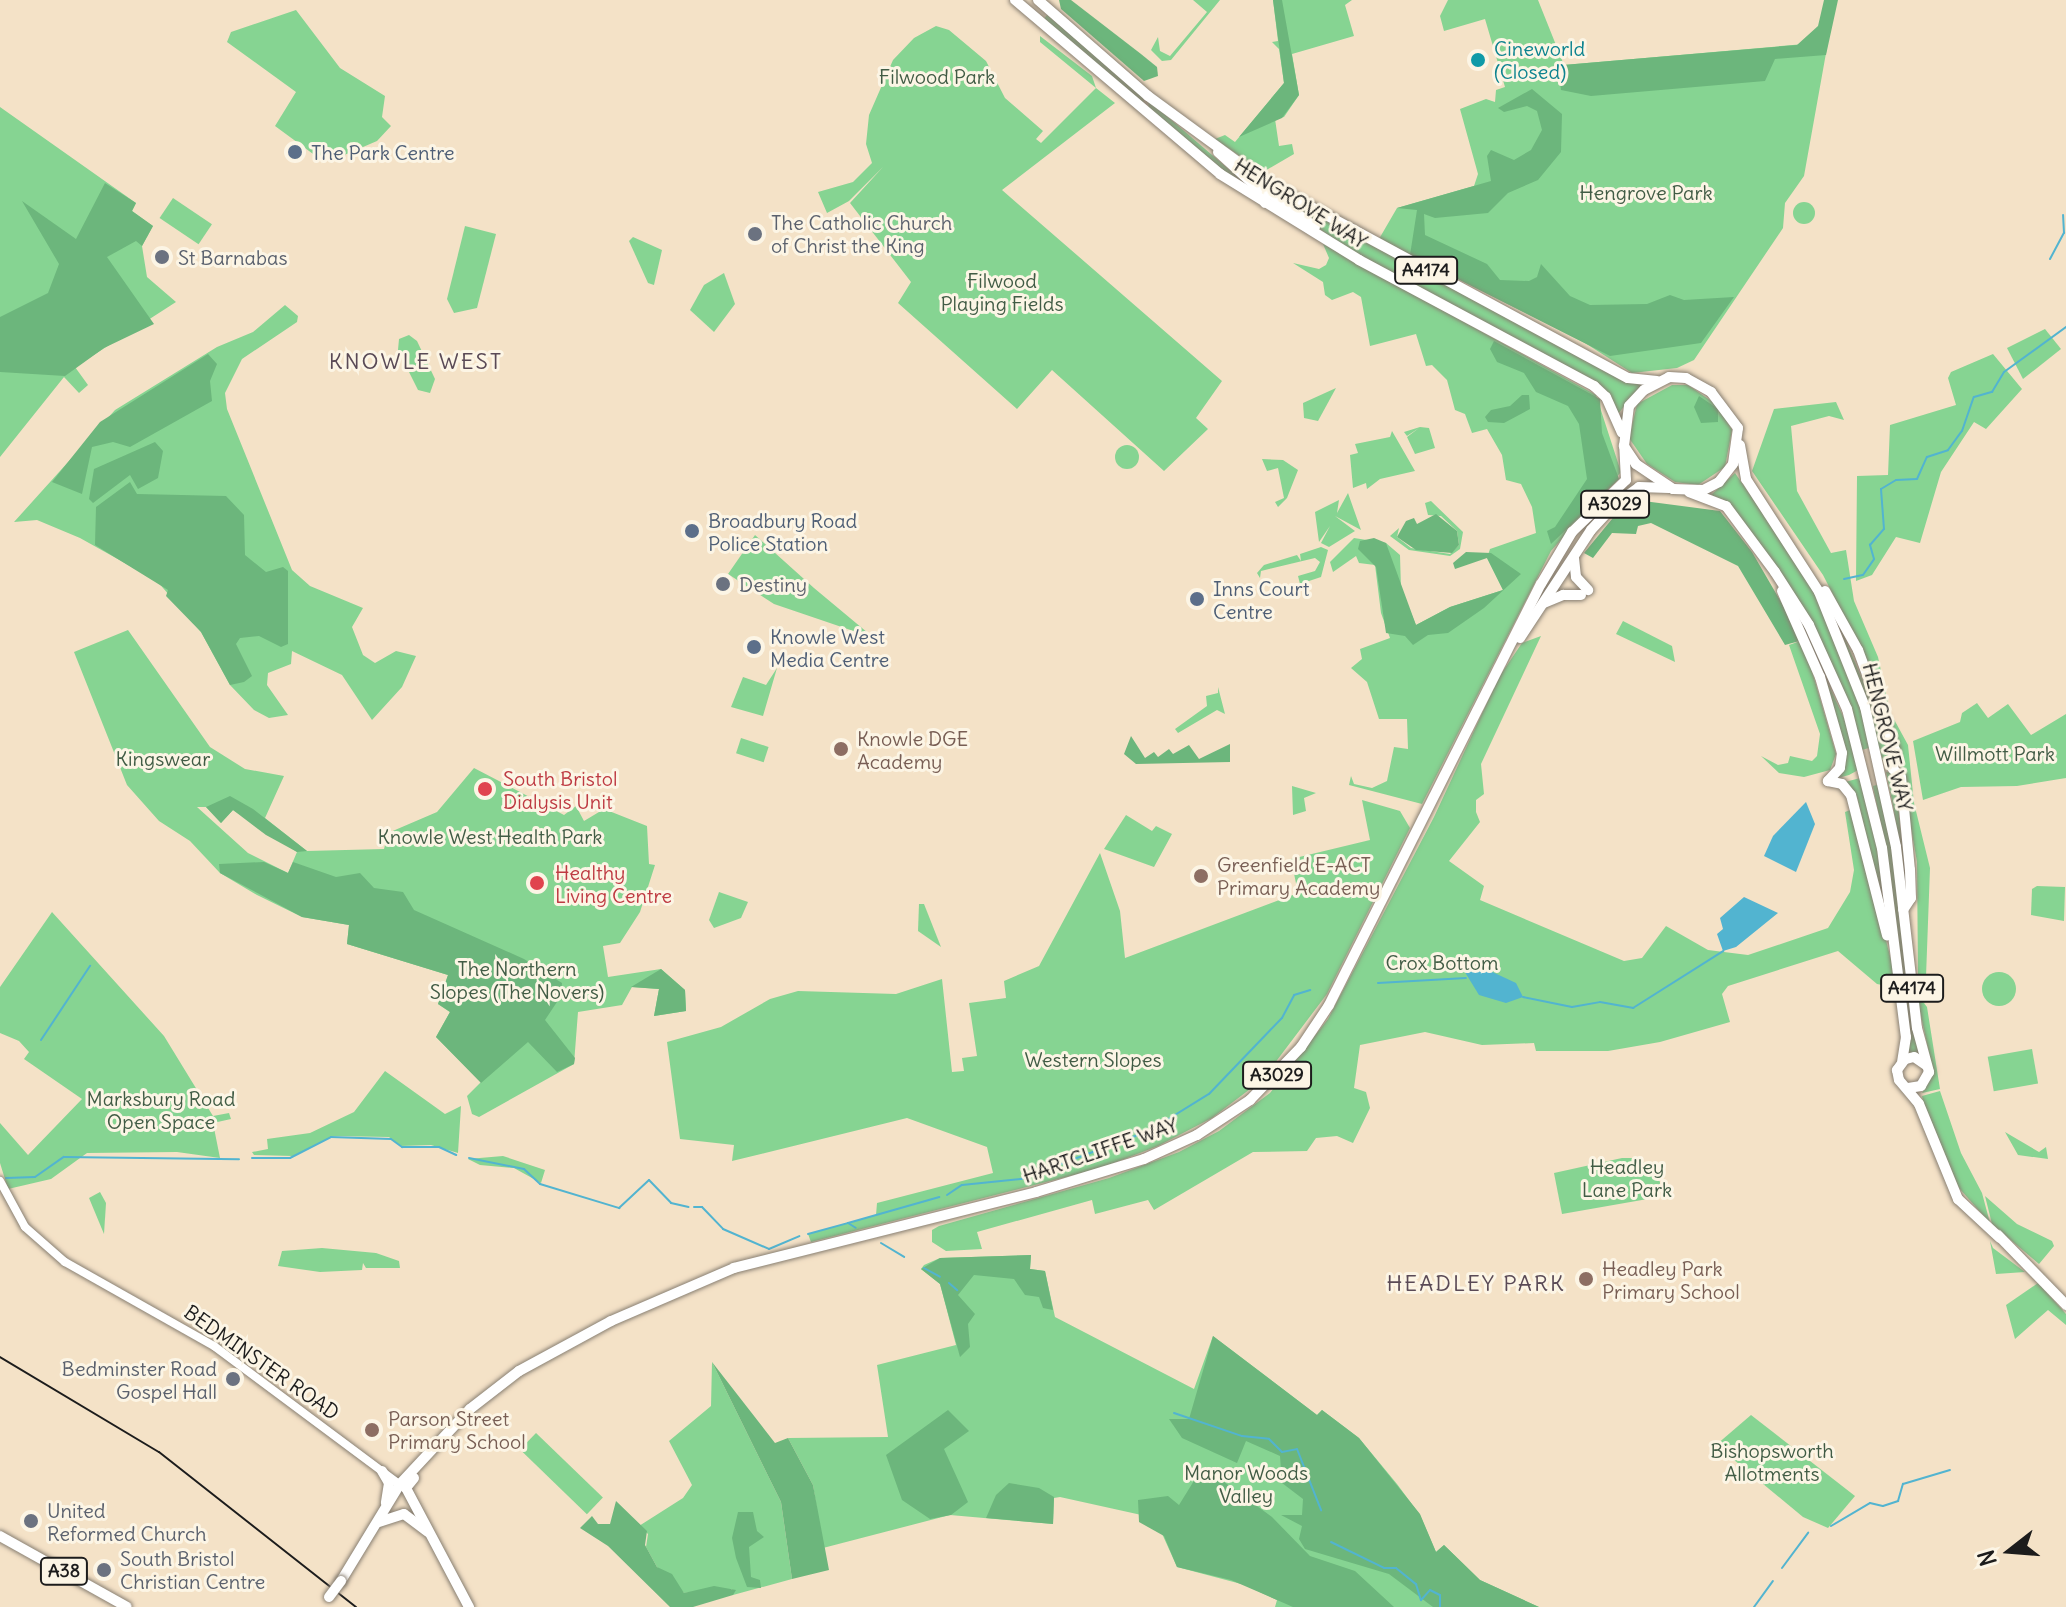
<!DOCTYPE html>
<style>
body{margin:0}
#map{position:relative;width:2066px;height:1607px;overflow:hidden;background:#f4e2c7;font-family:Delius,sans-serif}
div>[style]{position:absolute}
.green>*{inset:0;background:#86d492;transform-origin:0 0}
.round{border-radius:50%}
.forest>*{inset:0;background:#6cb67c}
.water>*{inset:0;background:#52b4d0}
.stream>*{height:2px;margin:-1px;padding:0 1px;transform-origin:1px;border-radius:1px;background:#52b4d0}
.roads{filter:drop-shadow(0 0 2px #887f72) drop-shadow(0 0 2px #887f72)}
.secondary>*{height:8px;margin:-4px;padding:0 4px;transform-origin:4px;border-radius:4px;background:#fff}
.trunk>*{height:10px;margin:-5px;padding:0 5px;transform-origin:5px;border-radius:5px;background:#fff}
.rail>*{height:2px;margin:-1px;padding:0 1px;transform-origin:1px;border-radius:1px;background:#1c1c1c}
.bridges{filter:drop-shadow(0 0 2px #887f72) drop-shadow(0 0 2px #887f72)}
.trunk-bridge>*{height:10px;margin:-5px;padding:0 5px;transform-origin:5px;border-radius:5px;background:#fff}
.dots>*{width:22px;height:22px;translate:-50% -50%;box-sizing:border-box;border:4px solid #fcf5e5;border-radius:50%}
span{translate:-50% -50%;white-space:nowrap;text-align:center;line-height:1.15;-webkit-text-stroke:6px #fcf5e5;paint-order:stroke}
.shield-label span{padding:2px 6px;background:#fcf5e5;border:2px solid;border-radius:6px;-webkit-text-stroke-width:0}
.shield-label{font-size:18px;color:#1c1c1c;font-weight:700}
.culture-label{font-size:20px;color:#0d838f}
.left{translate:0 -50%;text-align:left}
.park-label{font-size:20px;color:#415c45}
.service-label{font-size:20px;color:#4e5e75}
.street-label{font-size:20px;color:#1c1c1c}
.worship-label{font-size:20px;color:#5b616d}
.right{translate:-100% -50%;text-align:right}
.education-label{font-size:20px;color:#785e54}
.health-label{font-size:20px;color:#be3a42}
.neighbourhood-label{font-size:22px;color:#5a4a56;letter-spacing:2px}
.north{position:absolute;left:1970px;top:1511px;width:80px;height:80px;-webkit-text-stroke:6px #fcf5e5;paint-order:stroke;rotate:253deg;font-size:22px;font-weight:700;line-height:32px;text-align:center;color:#1c1c1c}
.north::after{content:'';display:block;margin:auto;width:28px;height:36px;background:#1c1c1c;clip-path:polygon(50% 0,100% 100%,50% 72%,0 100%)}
</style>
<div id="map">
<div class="green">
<div style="clip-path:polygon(1193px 0,1220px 0,1171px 60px,1162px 61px,1151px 50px,1158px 37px,1160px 51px,1170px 56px,1207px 12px)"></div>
<div style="clip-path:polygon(1273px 0,1352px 0,1345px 5px,1354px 36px,1292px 54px,1299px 95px,1284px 117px,1275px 119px,1279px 146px,1292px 144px,1294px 154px,1263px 172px,1215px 139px,1225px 135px,1235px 142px,1284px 83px,1279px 49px,1272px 42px,1278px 41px)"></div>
<div style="clip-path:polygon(1448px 0,1538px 0,1564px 65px,1828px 42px,1804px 176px,1785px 203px,1783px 228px,1694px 360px,1677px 368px,1632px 373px,1585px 343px,1379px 239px,1397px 208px,1474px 186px,1478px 174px,1460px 109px,1486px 99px,1495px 102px,1496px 90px,1505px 87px,1485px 19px,1444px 31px,1440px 16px)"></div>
<div style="clip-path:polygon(296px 10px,340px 68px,385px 96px,382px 117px,391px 126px,377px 141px,342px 156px,334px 151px,324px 162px,275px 126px,296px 92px,227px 42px,231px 32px)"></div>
<div style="clip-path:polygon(1047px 15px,1144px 96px,1143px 107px,1043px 20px)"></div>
<div style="clip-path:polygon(936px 26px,949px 30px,986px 61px,1005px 98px,1043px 131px,1036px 139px,1041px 143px,1096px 88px,1040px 42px,1040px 36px,1092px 76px,1096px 88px,1115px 103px,1002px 190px,1222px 381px,1196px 418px,1208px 429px,1164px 471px,1052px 370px,1017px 409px,898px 303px,911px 282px,850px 203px,883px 167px,849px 201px,827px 213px,818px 192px,853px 182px,872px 163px,866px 144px,869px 115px,893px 60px,914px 38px)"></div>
<div style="clip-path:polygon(1148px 100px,1233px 173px,1252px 186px,1235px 180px,1149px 109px)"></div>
<div style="clip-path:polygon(0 107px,136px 203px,132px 211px,153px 226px,142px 246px,147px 277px,176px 302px,75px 367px,88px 385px,79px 393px,64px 377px,0 457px)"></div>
<div style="left:173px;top:198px;width:47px;height:24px;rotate:34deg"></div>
<div style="clip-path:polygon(1286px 198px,1363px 241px,1642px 384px,1618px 414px,1611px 399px,1354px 254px,1280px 200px)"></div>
<div class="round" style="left:1793px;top:202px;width:22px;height:22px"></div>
<div style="clip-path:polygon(465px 226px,496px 234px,477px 308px,454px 313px,447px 299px)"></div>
<div style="clip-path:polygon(633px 237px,662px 250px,654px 285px,648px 283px,629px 241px)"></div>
<div style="clip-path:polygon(1323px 244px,1596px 395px,1621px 472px,1551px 551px,1422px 804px,1349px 785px,1351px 776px,1354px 784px,1372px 788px,1387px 781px,1394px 747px,1408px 749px,1407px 719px,1379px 719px,1367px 682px,1351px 668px,1362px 659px,1360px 649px,1390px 638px,1381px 613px,1375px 565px,1359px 563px,1356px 556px,1333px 572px,1330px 562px,1354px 538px,1386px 543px,1400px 555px,1401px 589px,1416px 625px,1450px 607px,1503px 590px,1487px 558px,1490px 549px,1536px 533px,1532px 507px,1521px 484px,1506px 480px,1502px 455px,1487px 429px,1472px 433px,1465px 414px,1455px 410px,1447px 380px,1432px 365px,1426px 366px,1416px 334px,1370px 346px,1361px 297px,1353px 292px,1332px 300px,1325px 295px,1323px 282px,1293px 263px,1319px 269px,1326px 265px,1329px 258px)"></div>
<div style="clip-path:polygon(724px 273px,735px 304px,714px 332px,690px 310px,704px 285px)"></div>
<div style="clip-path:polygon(285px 305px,298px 316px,297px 322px,242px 359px,225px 393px,227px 409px,292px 570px,310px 586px,363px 608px,352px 627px,363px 655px,375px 663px,396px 651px,416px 656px,402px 687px,372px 720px,342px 675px,292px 651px,291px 664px,268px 673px,267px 685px,288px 715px,269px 718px,254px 710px,230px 685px,201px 632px,157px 581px,80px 538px,37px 520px,14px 522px,115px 410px,217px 347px,253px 332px)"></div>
<div style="clip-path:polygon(2045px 329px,2061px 349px,2023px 379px,2007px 348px)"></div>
<div style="clip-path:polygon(409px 335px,417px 341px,435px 379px,430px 393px,418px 390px,398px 350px,399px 339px)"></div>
<div style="clip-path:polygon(1993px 354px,2022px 389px,1986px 429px,1974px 422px,1941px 472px,1920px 543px,1896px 537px,1872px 575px,1856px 581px,1857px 476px,1888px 475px,1890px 425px,1956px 405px,1948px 378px,1951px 372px)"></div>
<div style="clip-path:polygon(1672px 385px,1688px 385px,1717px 405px,1732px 430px,1725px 467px,1698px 485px,1675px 482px,1647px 464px,1629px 438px,1637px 404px)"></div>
<div style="clip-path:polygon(1336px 388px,1318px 421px,1304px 418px,1303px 403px)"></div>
<div style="clip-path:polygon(1836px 402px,1844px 420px,1829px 416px,1791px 426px,1797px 491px,1831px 553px,1846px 550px,1854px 601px,1878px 657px,1890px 712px,1908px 745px,1914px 803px,1930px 868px,1925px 1004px,1918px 977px,1917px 862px,1895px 736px,1864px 655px,1823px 575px,1752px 471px,1774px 409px)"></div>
<div style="clip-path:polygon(1420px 427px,1429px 428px,1435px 448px,1415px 454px,1407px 437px,1419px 428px,1407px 436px,1404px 432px)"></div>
<div style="clip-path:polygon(1392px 431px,1415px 471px,1380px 479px,1367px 489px,1366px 483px,1353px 488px,1350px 455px,1358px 453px,1355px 444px,1390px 437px)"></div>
<div class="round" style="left:1115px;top:445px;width:24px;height:24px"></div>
<div style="clip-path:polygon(1262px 459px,1283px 460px,1298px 470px,1287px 498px,1278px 507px,1275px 502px,1284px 498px,1278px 468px,1267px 471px)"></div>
<div style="clip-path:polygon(1735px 473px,1805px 574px,1849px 668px,1872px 747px,1862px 750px,1829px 662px,1728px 502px,1711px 495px)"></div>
<div style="clip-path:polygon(1348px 493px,1361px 530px,1335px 516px,1355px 531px,1329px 547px,1321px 543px,1330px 526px,1319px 542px,1315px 512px,1339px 500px,1337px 513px)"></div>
<div style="clip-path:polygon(1431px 501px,1463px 532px,1460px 549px,1450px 556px,1409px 550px,1390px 536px,1399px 528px,1397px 537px,1411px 548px,1450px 554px,1459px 545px,1457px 531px,1441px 516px,1428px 515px,1425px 503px)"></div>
<div style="clip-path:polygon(755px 535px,814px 588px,874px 638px,774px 604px,728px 574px)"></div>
<div style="clip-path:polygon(1321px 547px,1328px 550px,1321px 577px,1300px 584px,1298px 576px,1315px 571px,1320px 562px,1315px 558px,1261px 571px,1260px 578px,1257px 573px,1264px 565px,1297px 555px,1301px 561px,1300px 554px)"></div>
<div style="clip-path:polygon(1796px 614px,1847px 725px,1860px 769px,1849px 775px,1838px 778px,1843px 769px)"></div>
<div style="clip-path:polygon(1623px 621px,1672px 646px,1675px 662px,1616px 634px)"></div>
<div style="clip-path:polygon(1840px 627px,1892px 750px,1886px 761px,1883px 761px)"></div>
<div style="clip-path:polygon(evenodd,128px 630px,210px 747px,245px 769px,284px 776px,265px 818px,307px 851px,384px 849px,388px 833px,437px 812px,474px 768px,564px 815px,576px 806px,584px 821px,604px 809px,647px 826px,649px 864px,655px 865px,640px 912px,620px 943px,603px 946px,608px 977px,661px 969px,685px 990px,686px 1011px,654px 1016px,659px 989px,632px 987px,622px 1005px,578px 1012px,574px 1064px,479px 1117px,472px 1114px,467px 1096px,481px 1082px,436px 1037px,450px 1012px,438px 1004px,448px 975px,347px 944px,349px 925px,302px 917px,257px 895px,220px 873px,190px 841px,159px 821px,127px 785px,74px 652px,128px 630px,197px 807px,206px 807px,221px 823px,233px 810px,297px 852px,288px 873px,248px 853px,197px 807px)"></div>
<div style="clip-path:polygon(1541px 636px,1481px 764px,1484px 794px,1476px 800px,1476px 812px,1480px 822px,1449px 861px,1484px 886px,1480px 900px,1624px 961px,1642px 958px,1666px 926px,1708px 950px,1748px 955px,1828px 928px,1850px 892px,1854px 870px,1845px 812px,1853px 809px,1898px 988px,1877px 984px,1838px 951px,1728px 986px,1722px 994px,1730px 1022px,1660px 1042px,1608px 1051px,1536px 1051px,1534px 1043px,1482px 1045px,1425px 1032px,1360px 1045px,1354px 1088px,1366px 1092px,1370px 1108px,1353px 1143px,1337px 1136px,1316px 1138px,1307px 1151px,1253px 1152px,1154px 1210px,1148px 1200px,1095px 1214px,1092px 1200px,977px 1232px,982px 1249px,946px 1251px,932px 1242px,932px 1230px,939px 1226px,1109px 1178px,1179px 1152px,1219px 1131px,1270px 1093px,1328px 1019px,1434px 817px,1499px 677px,1522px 643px)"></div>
<div style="clip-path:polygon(1803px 640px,1836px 754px,1830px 770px,1804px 777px,1779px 773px,1761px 756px,1778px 765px,1788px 763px,1790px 756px,1812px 761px,1817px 756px,1820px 734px,1789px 645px)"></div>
<div style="clip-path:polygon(777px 668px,763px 716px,731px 707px,743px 677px,766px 685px)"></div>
<div style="clip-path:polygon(1218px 687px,1225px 714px,1217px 710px,1178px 733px,1175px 729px,1207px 706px,1206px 696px,1218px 693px)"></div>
<div style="clip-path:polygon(1977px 703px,1988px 718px,2008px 704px,2031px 735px,2066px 714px,2066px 778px,2017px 786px,1961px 787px,1923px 800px,1913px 741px,1960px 722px,1962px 713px)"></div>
<div style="left:741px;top:738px;width:29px;height:16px;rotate:18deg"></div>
<div style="clip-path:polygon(1886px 772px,1895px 773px,1906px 888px,1893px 805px)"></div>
<div style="clip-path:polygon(1864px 777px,1873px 814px,1885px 897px,1881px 897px,1857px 797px,1845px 782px)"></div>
<div style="clip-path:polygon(1880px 784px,1895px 861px,1920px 1055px,1905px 1055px,1886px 850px,1873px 786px)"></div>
<div style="clip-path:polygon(1292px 786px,1316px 793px,1304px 798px,1306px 811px,1293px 815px)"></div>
<div style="clip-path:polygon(1362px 800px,1400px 811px,1410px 828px,1327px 994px,1262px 1080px,1212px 1118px,1158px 1146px,1101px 1168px,811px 1242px,808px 1234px,876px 1215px,877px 1203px,993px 1173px,987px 1147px,907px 1118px,732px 1161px,734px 1145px,680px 1139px,667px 1042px,721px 1027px,770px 999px,798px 991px,896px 994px,942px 979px,952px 1072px,964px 1071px,962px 1058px,977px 1056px,969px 1003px,1006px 998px,1004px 981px,1039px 966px,1100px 853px,1120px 911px,1125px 958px,1298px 893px,1291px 859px,1370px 840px)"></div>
<div style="clip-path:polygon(1126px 815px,1152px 831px,1156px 826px,1172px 834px,1154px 867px,1104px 849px)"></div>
<div style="clip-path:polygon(2037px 886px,2065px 887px,2064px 921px,2031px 915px,2032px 889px)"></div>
<div style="clip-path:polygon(719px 892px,748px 902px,741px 918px,714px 928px,709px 920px)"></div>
<div style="clip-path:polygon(919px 904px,924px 904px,941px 947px,918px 931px)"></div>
<div style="clip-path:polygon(52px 912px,164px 1036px,213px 1116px,229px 1113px,231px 1119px,213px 1123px,220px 1158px,177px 1152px,87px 1153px,51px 1179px,8px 1189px,0 1163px,0 1123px,28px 1155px,82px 1099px,24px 1059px,29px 1052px,19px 1041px,0 1033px,0 987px)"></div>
<div class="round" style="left:1982px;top:972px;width:34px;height:34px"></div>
<div style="clip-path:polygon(1916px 993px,1927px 1007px,1940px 1089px,1922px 1093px,1933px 1071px)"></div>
<div style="left:2032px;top:1049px;width:35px;height:45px;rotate:80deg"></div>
<div style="clip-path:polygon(385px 1071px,445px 1114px,461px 1106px,458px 1153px,431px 1145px,400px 1146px,389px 1137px,333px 1136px,293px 1156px,254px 1155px,252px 1152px,268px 1149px,267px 1139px,310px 1133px,354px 1112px)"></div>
<div style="clip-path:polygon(1940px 1091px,1961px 1153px,1982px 1193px,1990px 1223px,1959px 1188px,1923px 1101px,1922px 1096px)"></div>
<div style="clip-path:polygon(2005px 1132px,2039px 1152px,2046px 1147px,2048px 1159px,2018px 1155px)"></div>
<div style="clip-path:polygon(503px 1156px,545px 1170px,541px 1183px,514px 1168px,480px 1165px,468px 1159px)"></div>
<div style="clip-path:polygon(1622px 1158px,1636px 1158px,1652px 1167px,1660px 1182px,1659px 1197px,1562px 1214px,1554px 1173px)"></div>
<div style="clip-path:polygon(100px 1192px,106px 1203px,104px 1234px,89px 1198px)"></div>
<div style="clip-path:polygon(1985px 1196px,2017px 1224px,2052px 1241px,2054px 1246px,2039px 1264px,1992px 1224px)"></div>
<div style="clip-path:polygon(1990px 1241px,1993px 1248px,2025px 1272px,1996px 1274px)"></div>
<div style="clip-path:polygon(322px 1248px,376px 1253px,399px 1261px,400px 1268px,366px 1268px,363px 1263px,362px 1270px,320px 1272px,278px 1266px,282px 1251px)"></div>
<div style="clip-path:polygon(1031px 1255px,1030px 1269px,1045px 1271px,1055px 1317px,1194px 1389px,1213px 1336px,1317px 1415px,1322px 1410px,1359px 1438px,1397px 1484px,1420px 1515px,1436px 1552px,1444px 1545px,1480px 1580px,1539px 1607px,1275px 1607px,1277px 1600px,1245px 1585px,1177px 1567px,1155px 1518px,1060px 1497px,1054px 1498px,1053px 1524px,950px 1515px,823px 1548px,813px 1485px,788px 1438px,888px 1437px,877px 1365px,956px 1345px,940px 1284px,921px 1269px,924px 1265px,940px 1258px)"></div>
<div style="clip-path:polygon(2038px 1283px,2066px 1314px,2066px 1325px,2048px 1310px,2015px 1339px,2006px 1305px)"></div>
<div style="clip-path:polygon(712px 1362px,781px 1502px,792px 1579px,733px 1595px,732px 1589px,684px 1593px,657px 1567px,646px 1547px,648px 1534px,639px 1526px,683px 1498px,692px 1485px,669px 1441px,711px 1406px)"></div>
<div style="clip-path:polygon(1751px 1415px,1855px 1496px,1828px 1528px,1803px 1517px,1716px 1445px)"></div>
<div style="left:536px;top:1433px;width:93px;height:23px;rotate:44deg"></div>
</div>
<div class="forest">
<div style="clip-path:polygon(1059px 0,1071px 0,1141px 54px,1157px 67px,1158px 76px,1144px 81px,1061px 9px)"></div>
<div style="clip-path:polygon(1273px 0,1282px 0,1299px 95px,1282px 118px,1239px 137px,1284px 83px)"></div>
<div style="clip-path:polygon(1824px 0,1838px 0,1826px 55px,1775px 59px,1765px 81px,1591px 96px,1561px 90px,1558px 67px,1563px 65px,1797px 45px,1818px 26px)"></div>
<div style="clip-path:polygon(1532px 89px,1562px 114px,1561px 152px,1538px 180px,1508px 193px,1488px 213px,1435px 218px,1424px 214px,1425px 235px,1487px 264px,1500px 280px,1529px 281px,1537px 277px,1541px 264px,1570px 296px,1590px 305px,1647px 304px,1670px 295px,1684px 300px,1734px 297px,1701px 343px,1610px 356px,1410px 255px,1417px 210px,1397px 208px,1491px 181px,1487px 156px,1491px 150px,1514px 160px,1531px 150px,1542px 130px,1537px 111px,1527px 106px,1504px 112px,1498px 108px)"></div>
<div style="clip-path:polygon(105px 183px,136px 203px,132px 211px,153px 226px,142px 246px,136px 241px,107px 257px,154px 324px,104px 348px,65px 376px,0 372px,0 317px,48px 293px,59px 264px,22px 201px,76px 239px)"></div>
<div style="clip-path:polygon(1494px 341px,1600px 399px,1602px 433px,1619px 479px,1551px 544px,1547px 531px,1555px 527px,1587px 479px,1579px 424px,1568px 406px,1536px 392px,1524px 373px,1497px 362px,1490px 349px)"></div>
<div style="clip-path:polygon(208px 354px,217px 364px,210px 381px,212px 401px,130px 447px,113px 442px,92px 447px,82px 494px,52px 482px,100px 422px)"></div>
<div style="clip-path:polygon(1522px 395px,1529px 395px,1530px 409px,1504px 423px,1488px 422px,1485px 417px,1491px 410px,1510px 406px)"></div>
<div style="clip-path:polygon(1699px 396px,1718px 409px,1718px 422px,1701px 423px,1694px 407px)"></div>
<div style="clip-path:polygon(155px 442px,163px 451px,158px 478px,138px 489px,130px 475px,93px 503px,89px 499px,94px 469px)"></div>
<div style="clip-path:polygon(130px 482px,137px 494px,226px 496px,244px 515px,245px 555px,266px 572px,283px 567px,288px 571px,288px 644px,281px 647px,259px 636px,240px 638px,236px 644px,252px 676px,244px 682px,230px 685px,201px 632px,166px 596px,168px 590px,95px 545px,96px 507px)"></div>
<div style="clip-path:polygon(1636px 500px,1720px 511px,1752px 552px,1803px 640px,1785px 645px,1738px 566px,1651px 523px,1638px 526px,1636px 534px,1612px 533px,1593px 558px,1584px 553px,1626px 502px)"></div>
<div style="clip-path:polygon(1436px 514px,1457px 531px,1459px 545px,1452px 553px,1416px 550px,1397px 537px,1406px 521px,1414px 518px,1417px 524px)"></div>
<div style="clip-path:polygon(1374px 538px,1386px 543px,1416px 625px,1450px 607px,1503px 590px,1487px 558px,1455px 569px,1453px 563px,1466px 552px,1491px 553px,1521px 574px,1484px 608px,1448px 633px,1428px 635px,1413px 645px,1405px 636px,1386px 633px,1376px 567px,1358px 549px,1360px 541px)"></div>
<div style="clip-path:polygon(1131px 736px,1145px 758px,1154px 752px,1158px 757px,1169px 749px,1173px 754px,1189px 745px,1199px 759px,1230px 744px,1230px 762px,1136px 764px,1124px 754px)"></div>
<div style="clip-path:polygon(230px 796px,253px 809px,307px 851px,297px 852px,266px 835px,233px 810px,221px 823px,206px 807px)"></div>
<div style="clip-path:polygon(264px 862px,288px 873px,293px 862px,336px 877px,360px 873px,374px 888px,403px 892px,414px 910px,524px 959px,562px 983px,561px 996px,545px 1020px,575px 1058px,574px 1064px,557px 1072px,528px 1042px,481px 1083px,436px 1037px,450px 1012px,438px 1004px,448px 975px,347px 944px,349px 925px,302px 917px,220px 873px,219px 864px)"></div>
<div style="clip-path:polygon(661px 969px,685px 990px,686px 1011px,654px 1016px,659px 989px,631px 987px)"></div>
<div style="clip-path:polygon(1031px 1255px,1030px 1269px,1045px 1271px,1053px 1310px,1043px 1308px,1039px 1297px,1025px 1295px,1014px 1279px,974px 1275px,958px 1295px,975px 1314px,968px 1324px,970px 1347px,960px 1357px,940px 1284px,921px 1269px,940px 1258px)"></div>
<div style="clip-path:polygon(1213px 1336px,1317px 1415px,1322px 1410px,1359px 1438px,1420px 1514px,1436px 1552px,1444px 1545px,1480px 1580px,1539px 1607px,1433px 1607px,1389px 1574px,1305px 1549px,1299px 1539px,1302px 1526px,1281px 1515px,1302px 1515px,1303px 1499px,1282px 1483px,1280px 1456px,1246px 1441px,1237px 1463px,1182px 1438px,1169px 1419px,1189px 1419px)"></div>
<div style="clip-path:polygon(712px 1362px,775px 1443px,788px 1438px,813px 1485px,829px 1570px,792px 1579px,781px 1502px)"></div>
<div style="clip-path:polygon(948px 1410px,969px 1431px,944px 1449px,968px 1502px,951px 1515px,930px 1519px,902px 1500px,886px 1455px)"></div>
<div style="clip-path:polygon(1200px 1471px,1216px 1476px,1272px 1517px,1310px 1556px,1355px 1571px,1394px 1607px,1293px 1607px,1231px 1580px,1177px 1567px,1164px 1536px,1139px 1522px,1138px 1500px,1168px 1496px,1179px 1505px)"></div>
<div style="clip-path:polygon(1009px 1483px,1039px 1488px,1054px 1497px,1053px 1524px,986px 1518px,996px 1495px)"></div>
<div style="clip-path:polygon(616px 1501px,647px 1531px,645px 1545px,657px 1567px,672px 1574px,684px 1593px,714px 1586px,736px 1590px,733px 1595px,693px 1607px,670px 1607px,608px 1546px,580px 1528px,592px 1516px,598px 1524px,610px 1524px)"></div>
<div style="clip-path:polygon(738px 1512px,753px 1512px,757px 1531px,764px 1537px,749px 1547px,751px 1577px,760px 1580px,761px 1588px,747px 1587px,736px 1558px,732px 1538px)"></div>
</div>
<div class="water">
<div style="clip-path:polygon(1806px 802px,1815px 824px,1796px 872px,1764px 856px,1773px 836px)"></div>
<div style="clip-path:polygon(1744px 897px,1778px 913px,1736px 947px,1723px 951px,1717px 934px,1723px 929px,1720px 918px)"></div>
<div style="clip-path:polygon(1486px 969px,1516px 983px,1523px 997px,1506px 1003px,1479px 995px,1463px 969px)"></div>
</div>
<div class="stream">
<div style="left:2050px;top:259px;width:30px;rotate:-62deg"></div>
<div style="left:2064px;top:233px;width:18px;rotate:-93deg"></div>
<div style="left:1844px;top:579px;width:19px;rotate:-12deg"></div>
<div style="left:1863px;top:575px;width:19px;rotate:-55deg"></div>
<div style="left:1874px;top:559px;width:15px;rotate:-106deg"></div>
<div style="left:1870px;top:545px;width:21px;rotate:-49deg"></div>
<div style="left:1884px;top:529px;width:40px;rotate:-94.3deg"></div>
<div style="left:1881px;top:489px;width:17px;rotate:-31deg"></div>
<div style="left:1896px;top:480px;width:21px;rotate:-3deg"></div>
<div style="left:1917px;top:479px;width:24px;rotate:-66deg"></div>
<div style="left:1927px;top:457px;width:22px;rotate:-18deg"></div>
<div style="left:1948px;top:450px;width:24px;rotate:-54deg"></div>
<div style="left:1962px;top:431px;width:36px;rotate:-71deg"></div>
<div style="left:1974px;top:397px;width:19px;rotate:-16deg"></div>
<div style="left:1992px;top:392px;width:23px;rotate:-59deg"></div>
<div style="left:2004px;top:372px;width:77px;rotate:-36deg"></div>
<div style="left:1378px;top:983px;width:88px;rotate:-3.3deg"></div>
<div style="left:1523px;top:997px;width:50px;rotate:11.5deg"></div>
<div style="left:1572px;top:1007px;width:28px;rotate:-10deg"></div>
<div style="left:1600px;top:1002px;width:34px;rotate:10deg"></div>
<div style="left:1633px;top:1008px;width:107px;rotate:-32.3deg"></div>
<div style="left:41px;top:1040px;width:89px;rotate:-56.5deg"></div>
<div style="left:252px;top:1158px;width:38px"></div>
<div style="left:290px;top:1158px;width:46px;rotate:-27.1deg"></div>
<div style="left:331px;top:1137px;width:60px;rotate:1.9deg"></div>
<div style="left:391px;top:1139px;width:14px;rotate:36deg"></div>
<div style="left:402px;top:1147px;width:37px"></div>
<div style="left:439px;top:1147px;width:19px;rotate:25deg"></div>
<div style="left:469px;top:1158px;width:56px;rotate:11.3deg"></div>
<div style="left:524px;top:1169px;width:22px;rotate:43deg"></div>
<div style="left:540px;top:1184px;width:83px;rotate:16.9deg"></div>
<div style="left:619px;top:1208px;width:41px;rotate:-43deg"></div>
<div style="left:649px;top:1180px;width:32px;rotate:46deg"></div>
<div style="left:671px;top:1203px;width:18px;rotate:13deg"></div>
<div style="left:6px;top:1178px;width:29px;rotate:-2deg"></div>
<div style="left:35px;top:1177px;width:35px;rotate:-35deg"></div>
<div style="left:64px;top:1157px;width:175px;rotate:0.7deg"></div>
<div style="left:947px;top:1195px;width:18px;rotate:-34deg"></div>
<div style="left:962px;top:1185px;width:59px;rotate:-5.8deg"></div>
<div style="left:1021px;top:1179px;width:137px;rotate:-20.6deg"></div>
<div style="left:1149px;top:1131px;width:70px;rotate:-31.7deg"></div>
<div style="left:1209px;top:1094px;width:105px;rotate:-46.2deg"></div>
<div style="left:1282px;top:1018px;width:26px;rotate:-62deg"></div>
<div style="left:1294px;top:995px;width:17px;rotate:-17deg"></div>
<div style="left:694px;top:1207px;width:8px"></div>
<div style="left:702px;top:1207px;width:30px;rotate:46deg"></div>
<div style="left:723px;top:1229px;width:50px;rotate:23.5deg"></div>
<div style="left:769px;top:1249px;width:33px;rotate:-23deg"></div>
<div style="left:848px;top:1223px;width:95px;rotate:-15.9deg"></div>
<div style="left:808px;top:1234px;width:41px;rotate:-15.4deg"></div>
<div style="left:848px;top:1223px;width:9px;rotate:32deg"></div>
<div style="left:881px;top:1243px;width:27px;rotate:31deg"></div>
<div style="left:924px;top:1268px;width:18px;rotate:29deg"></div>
<div style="left:949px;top:1283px;width:11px;rotate:41deg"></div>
<div style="left:1174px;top:1413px;width:72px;rotate:18.7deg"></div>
<div style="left:1242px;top:1436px;width:27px;rotate:6deg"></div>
<div style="left:1269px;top:1439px;width:18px;rotate:45deg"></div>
<div style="left:1282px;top:1452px;width:15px;rotate:-11deg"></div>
<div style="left:1297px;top:1449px;width:66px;rotate:68.5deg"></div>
<div style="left:1831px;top:1526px;width:45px;rotate:-30.5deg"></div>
<div style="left:1870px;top:1503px;width:13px;rotate:13deg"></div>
<div style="left:1883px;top:1506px;width:16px;rotate:-18deg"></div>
<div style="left:1898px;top:1501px;width:18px;rotate:-74deg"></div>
<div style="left:1903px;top:1484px;width:49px;rotate:-16.6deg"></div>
<div style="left:1331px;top:1542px;width:59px;rotate:26.1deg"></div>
<div style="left:1384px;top:1568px;width:12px"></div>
<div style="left:1396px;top:1568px;width:26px;rotate:39deg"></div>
<div style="left:1416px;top:1584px;width:17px;rotate:73deg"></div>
<div style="left:1421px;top:1600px;width:13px;rotate:-48deg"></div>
<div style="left:1430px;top:1590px;width:11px;rotate:27deg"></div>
<div style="left:1440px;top:1595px;width:12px;rotate:90deg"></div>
<div style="left:1782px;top:1568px;width:44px;rotate:-53.4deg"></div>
<div style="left:1754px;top:1607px;width:32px;rotate:-54deg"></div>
</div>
<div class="roads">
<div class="secondary">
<div style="left:0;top:1181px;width:52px;rotate:61.5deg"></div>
<div style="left:25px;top:1227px;width:53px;rotate:41.2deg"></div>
<div style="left:65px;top:1262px;width:171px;rotate:29.4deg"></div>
<div style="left:214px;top:1346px;width:234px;rotate:36.7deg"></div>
</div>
<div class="trunk">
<div style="left:1015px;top:0;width:269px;rotate:40.3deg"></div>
<div style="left:1220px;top:174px;width:163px;rotate:31.7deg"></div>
<div style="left:1359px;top:260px;width:267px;rotate:28.2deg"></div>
<div style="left:1594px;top:386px;width:16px;rotate:43deg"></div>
<div style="left:1606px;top:397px;width:39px;rotate:66deg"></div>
<div style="left:1038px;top:0;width:146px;rotate:41.1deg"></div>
<div style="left:1148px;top:96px;width:147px;rotate:36.2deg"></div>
<div style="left:1267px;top:183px;width:410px;rotate:28.4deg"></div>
<div style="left:1628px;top:378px;width:29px;rotate:6deg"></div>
<div style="left:1218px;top:152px;width:61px;rotate:42.3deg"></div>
<div style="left:1263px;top:193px;width:10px;rotate:79deg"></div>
<div style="left:1267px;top:183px;width:12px;rotate:70deg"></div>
<div style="left:1271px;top:194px;width:55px;rotate:36.9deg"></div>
<div style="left:1669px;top:377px;width:17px;rotate:3deg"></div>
<div style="left:1686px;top:378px;width:29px;rotate:29deg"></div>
<div style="left:1711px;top:392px;width:45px;rotate:53.1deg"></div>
<div style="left:1738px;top:428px;width:36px;rotate:98deg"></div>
<div style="left:1733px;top:464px;width:23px;rotate:128deg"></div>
<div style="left:1719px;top:482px;width:18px;rotate:153deg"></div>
<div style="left:1703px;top:490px;width:30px;rotate:-178deg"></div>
<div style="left:1673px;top:489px;width:45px;rotate:-146deg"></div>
<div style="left:1636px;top:464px;width:22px;rotate:-124deg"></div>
<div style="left:1624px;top:446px;width:40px;rotate:-82.9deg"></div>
<div style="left:1629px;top:406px;width:22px;rotate:-47deg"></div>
<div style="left:1644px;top:390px;width:28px;rotate:-27deg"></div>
<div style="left:1740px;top:445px;width:35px;rotate:80deg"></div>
<div style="left:1746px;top:479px;width:135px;rotate:57.1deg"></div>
<div style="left:1819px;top:592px;width:124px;rotate:68.2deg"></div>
<div style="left:1865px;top:707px;width:143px;rotate:77.5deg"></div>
<div style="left:1896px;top:847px;width:182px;rotate:83.4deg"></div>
<div style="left:1917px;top:1028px;width:46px;rotate:74.7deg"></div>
<div style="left:1929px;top:1072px;width:16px;rotate:120deg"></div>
<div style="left:1921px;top:1086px;width:13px;rotate:171deg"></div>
<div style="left:1689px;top:492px;width:40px;rotate:21deg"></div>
<div style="left:1726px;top:506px;width:82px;rotate:53.4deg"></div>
<div style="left:1775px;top:572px;width:63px;rotate:57.3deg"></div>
<div style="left:1809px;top:625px;width:92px;rotate:65.7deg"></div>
<div style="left:1847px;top:709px;width:143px;rotate:75.9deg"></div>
<div style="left:1882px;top:848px;width:191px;rotate:82.8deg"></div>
<div style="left:1906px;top:1037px;width:24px;rotate:99deg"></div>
<div style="left:1574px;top:558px;width:19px;rotate:84deg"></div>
<div style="left:1576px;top:577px;width:18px;rotate:47deg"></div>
<div style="left:1782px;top:591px;width:94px;rotate:66.2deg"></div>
<div style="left:1820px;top:677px;width:79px;rotate:73.9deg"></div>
<div style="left:1842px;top:753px;width:15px;rotate:98deg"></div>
<div style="left:1840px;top:768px;width:18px;rotate:133deg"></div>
<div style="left:1825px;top:591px;width:68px;rotate:60.8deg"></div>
<div style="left:1858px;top:650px;width:107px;rotate:69.7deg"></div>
<div style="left:1895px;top:750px;width:19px;rotate:96deg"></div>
<div style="left:1893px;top:769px;width:11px;rotate:45deg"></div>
<div style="left:1901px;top:777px;width:93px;rotate:84.5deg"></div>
<div style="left:1910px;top:870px;width:28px;rotate:88deg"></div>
<div style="left:1911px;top:898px;width:14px;rotate:124deg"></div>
<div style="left:1544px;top:603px;width:21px;rotate:-23deg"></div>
<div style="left:1563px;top:595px;width:18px"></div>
<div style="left:1520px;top:638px;width:129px;rotate:-56.7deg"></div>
<div style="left:1591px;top:530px;width:33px;rotate:-47deg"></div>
<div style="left:1613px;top:506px;width:32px;rotate:-36deg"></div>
<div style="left:1639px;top:487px;width:30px;rotate:2deg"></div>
<div style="left:1828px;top:781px;width:14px;rotate:12deg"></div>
<div style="left:1842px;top:784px;width:14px;rotate:51deg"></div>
<div style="left:1851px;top:795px;width:145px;rotate:75.6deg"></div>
<div style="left:1926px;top:1065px;width:14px;rotate:-146deg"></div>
<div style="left:1914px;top:1057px;width:9px;rotate:167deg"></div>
<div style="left:1905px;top:1059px;width:14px;rotate:126deg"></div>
<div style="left:1897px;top:1070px;width:10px;rotate:79deg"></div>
<div style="left:1899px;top:1080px;width:31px;rotate:50deg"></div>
<div style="left:1919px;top:1104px;width:103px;rotate:67.7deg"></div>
<div style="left:1958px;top:1199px;width:57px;rotate:42.9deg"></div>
<div style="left:1998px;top:1235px;width:98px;rotate:45.8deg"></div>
<div style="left:382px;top:1471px;width:14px;rotate:60deg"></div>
<div style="left:389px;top:1483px;width:20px;rotate:99deg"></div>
<div style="left:414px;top:1478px;width:13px;rotate:129deg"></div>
<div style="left:406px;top:1488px;width:135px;rotate:62.1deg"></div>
<div style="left:379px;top:1522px;width:26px;rotate:-18deg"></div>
<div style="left:404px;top:1514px;width:30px;rotate:37deg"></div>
<div style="left:0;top:1536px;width:145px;rotate:29.2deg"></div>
<div style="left:341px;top:1581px;width:114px;rotate:-58.7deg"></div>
<div style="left:400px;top:1484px;width:103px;rotate:-47deg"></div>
<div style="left:470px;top:1409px;width:62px;rotate:-37.8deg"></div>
<div style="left:519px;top:1371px;width:105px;rotate:-28.5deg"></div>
<div style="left:611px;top:1321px;width:134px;rotate:-23.3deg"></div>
<div style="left:734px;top:1268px;width:311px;rotate:-14.1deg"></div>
<div style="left:1036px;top:1192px;width:113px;rotate:-17deg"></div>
<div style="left:1144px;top:1159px;width:58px;rotate:-24.4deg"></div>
<div style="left:1197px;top:1135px;width:64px;rotate:-33.4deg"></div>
<div style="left:1250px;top:1100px;width:74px;rotate:-46.1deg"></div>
<div style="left:1301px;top:1047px;width:50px;rotate:-56.3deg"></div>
<div style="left:1329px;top:1005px;width:471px;rotate:-63.3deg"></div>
<div style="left:1541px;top:584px;width:61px;rotate:-59.2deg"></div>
<div style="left:1572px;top:532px;width:75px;rotate:-43.9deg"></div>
<div style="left:1626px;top:480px;width:34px;rotate:-93deg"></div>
</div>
</div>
<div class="rail">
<div style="left:0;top:1357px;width:185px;rotate:30.9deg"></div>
<div style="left:159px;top:1452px;width:251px;rotate:38.2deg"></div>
</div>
<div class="bridges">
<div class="trunk-bridge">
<div style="left:329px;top:1597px;width:20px;rotate:-53deg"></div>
</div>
</div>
<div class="dots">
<div style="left:1478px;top:60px;background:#0f9aa8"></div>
<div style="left:295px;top:152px;background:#5c6f8a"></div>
<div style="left:755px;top:234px;background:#6b7280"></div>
<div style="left:162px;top:257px;background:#6b7280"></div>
<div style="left:692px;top:531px;background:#5c6f8a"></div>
<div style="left:723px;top:584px;background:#6b7280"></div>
<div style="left:1197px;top:599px;background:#5c6f8a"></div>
<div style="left:754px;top:647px;background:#5c6f8a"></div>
<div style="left:841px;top:749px;background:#8d6e63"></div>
<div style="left:485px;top:789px;background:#e0444e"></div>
<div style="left:1201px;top:876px;background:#8d6e63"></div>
<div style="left:537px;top:883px;background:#e0444e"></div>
<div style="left:1586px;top:1279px;background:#8d6e63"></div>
<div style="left:233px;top:1379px;background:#6b7280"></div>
<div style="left:372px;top:1430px;background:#8d6e63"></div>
<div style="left:31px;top:1521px;background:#6b7280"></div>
<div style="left:104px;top:1570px;background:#6b7280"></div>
</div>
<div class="shield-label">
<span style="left:1426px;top:270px">A4174</span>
<span style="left:1615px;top:504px">A3029</span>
<span style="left:1912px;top:988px">A4174</span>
<span style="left:1277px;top:1075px">A3029</span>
<span style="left:64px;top:1571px">A38</span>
</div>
<div class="culture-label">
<span class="left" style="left:1494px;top:60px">Cineworld<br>(Closed)</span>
</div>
<div class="park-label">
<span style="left:937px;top:76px">Filwood Park</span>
<span style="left:1646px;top:192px">Hengrove Park</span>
<span style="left:1002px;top:292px">Filwood<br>Playing Fields</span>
<span style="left:1995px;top:753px">Willmott Park</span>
<span style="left:163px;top:758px">Kingswear</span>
<span style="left:490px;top:836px">Knowle West Health Park</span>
<span style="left:1442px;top:962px">Crox Bottom</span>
<span style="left:517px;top:980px">The Northern<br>Slopes (The Novers)</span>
<span style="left:1093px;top:1059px">Western Slopes</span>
<span style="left:161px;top:1110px">Marksbury Road<br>Open Space</span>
<span style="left:1627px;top:1178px">Headley<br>Lane Park</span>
<span style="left:1772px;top:1462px">Bishopsworth<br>Allotments</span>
<span style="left:1246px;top:1484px">Manor Woods<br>Valley</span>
</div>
<div class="service-label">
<span class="left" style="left:311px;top:152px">The Park Centre</span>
<span class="left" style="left:708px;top:532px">Broadbury Road<br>Police Station</span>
<span class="left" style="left:1213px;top:600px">Inns Court<br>Centre</span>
<span class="left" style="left:770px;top:648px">Knowle West<br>Media Centre</span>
</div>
<div class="street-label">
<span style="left:1301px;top:203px;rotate:32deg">HENGROVE WAY</span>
<span style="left:1888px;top:737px;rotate:76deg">HENGROVE WAY</span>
<span style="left:1100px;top:1150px;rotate:-19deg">HARTCLIFFE WAY</span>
<span style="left:262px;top:1362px;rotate:35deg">BEDMINSTER ROAD</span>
</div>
<div class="worship-label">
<span class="left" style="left:771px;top:234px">The Catholic Church<br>of Christ the King</span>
<span class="left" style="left:178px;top:257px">St Barnabas</span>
<span class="left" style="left:739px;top:584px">Destiny</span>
<span class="right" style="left:217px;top:1380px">Bedminster Road<br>Gospel Hall</span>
<span class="left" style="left:47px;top:1522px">United<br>Reformed Church</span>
<span class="left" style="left:120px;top:1570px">South Bristol<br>Christian Centre</span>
</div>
<div class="education-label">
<span class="left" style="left:857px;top:750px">Knowle DGE<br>Academy</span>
<span class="left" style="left:1217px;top:876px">Greenfield E-ACT<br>Primary Academy</span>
<span class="left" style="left:1602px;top:1280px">Headley Park<br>Primary School</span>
<span class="left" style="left:388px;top:1430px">Parson Street<br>Primary School</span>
</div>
<div class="health-label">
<span class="left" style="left:503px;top:790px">South Bristol<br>Dialysis Unit</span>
<span class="left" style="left:555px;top:884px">Healthy<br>Living Centre</span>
</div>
<div class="neighbourhood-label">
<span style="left:416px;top:362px">KNOWLE WEST</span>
<span style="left:1476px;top:1284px">HEADLEY PARK</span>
</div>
<div class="north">N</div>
</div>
